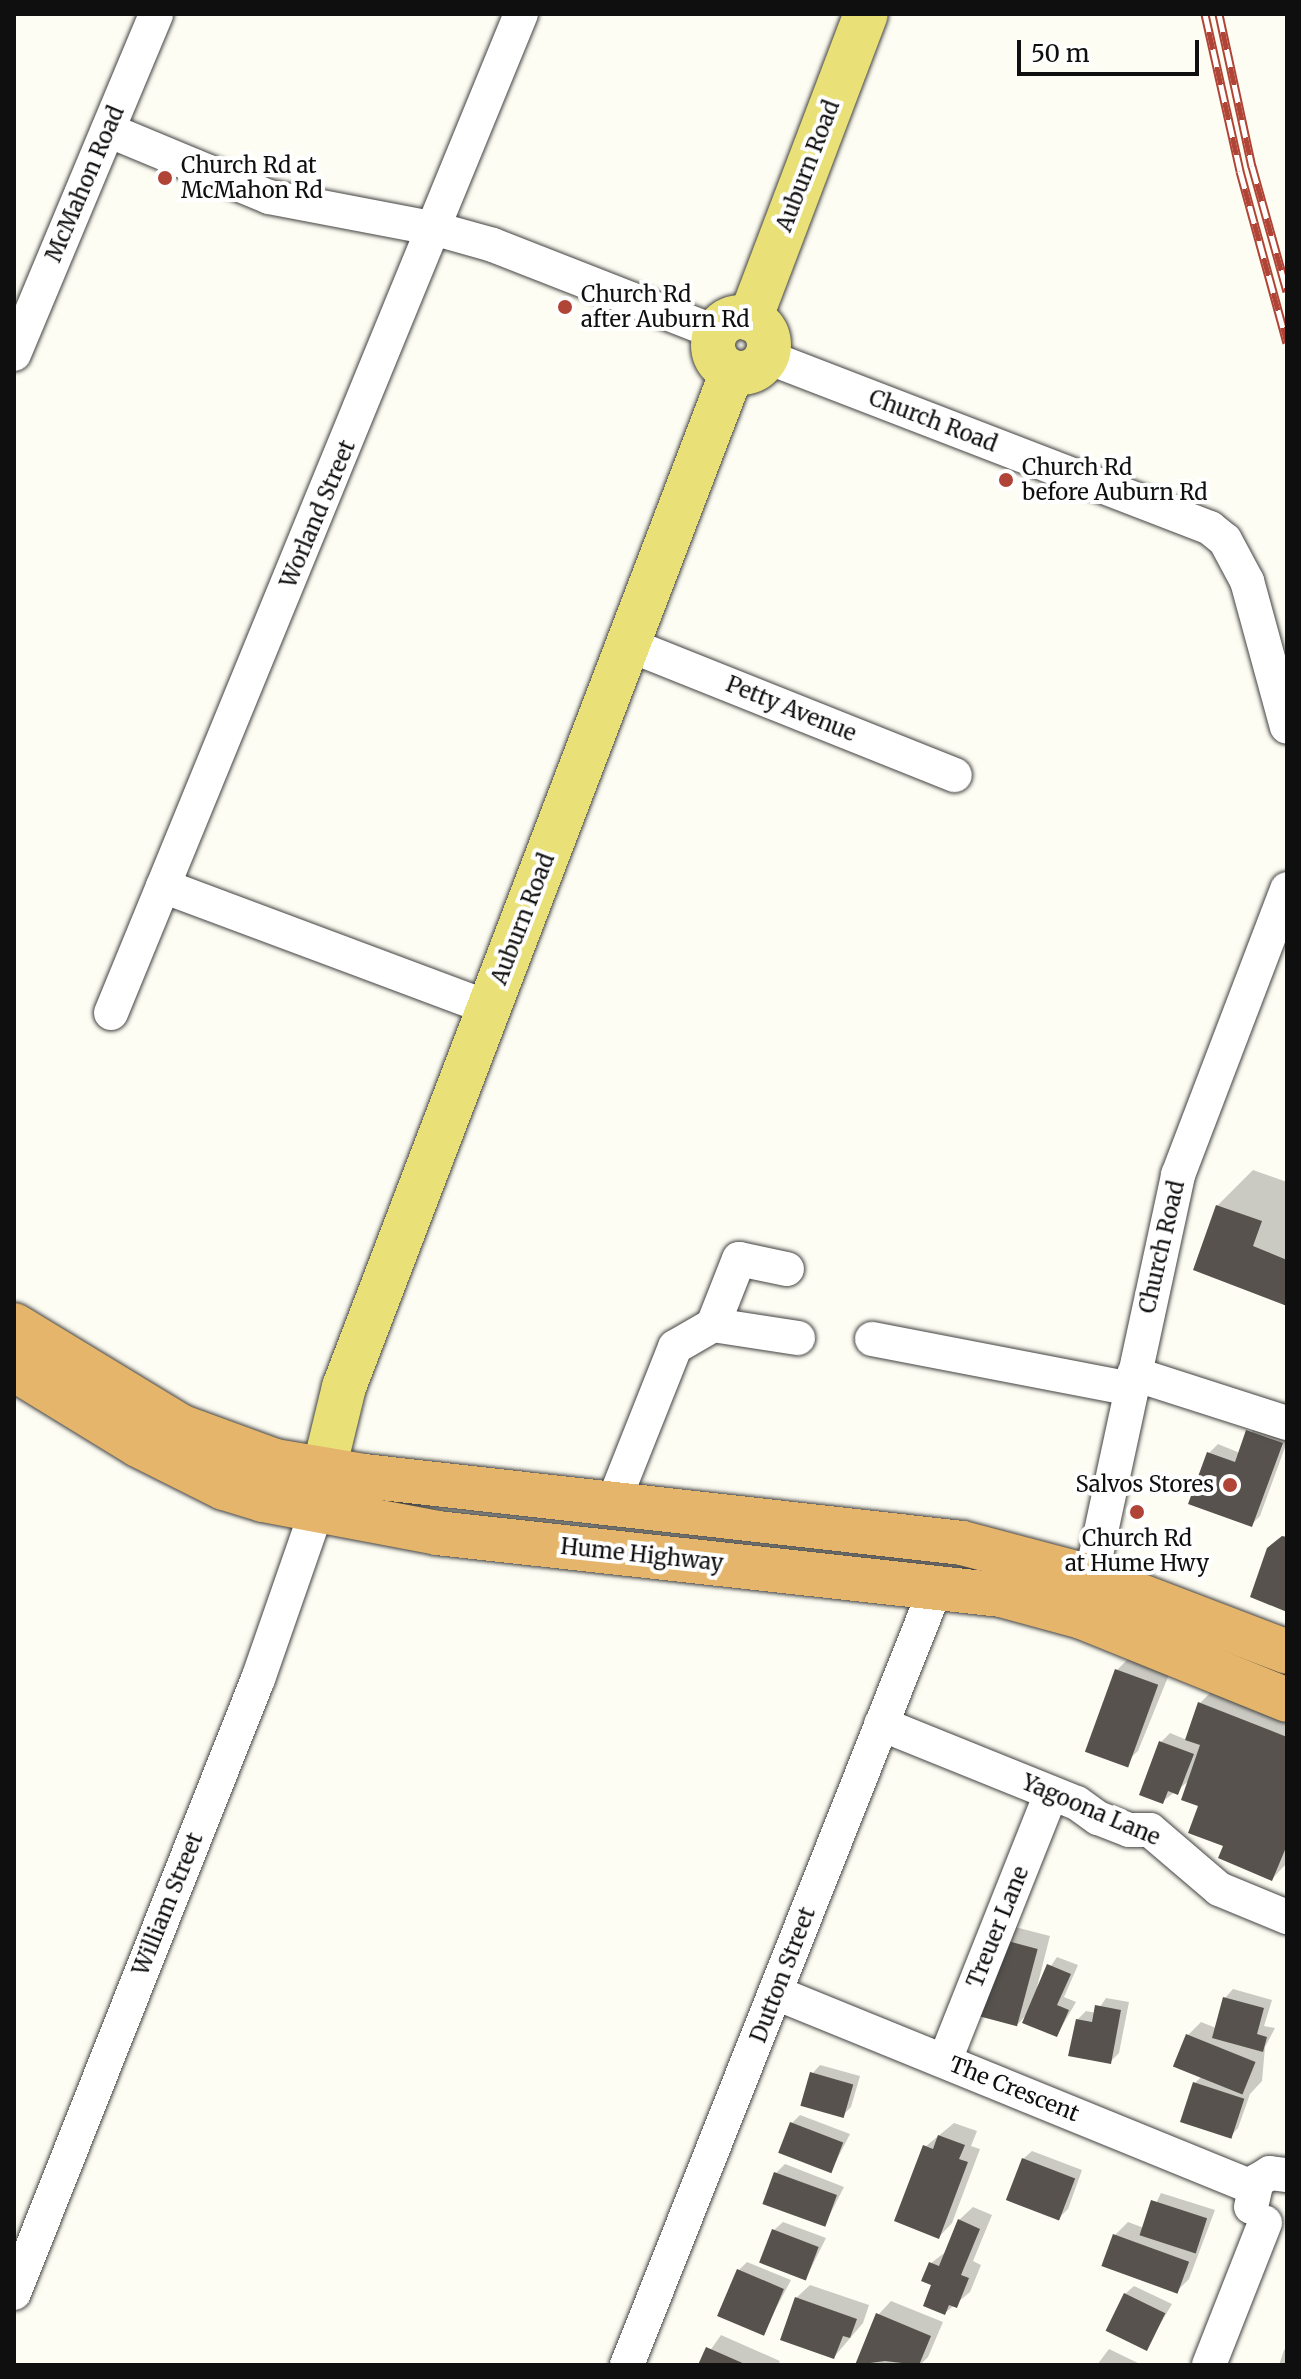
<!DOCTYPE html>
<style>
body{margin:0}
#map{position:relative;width:1301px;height:2379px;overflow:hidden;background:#fefdf3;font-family:Merriweather,serif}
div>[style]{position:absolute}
.shadow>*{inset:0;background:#0003}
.building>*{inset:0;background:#57524d;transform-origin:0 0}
.roads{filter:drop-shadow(0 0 2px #424242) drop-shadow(0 0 2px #424242)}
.minor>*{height:34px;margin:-17px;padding:0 17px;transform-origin:17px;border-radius:17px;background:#fff}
.major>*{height:44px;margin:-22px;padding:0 22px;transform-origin:22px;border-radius:22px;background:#e9e077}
.major>.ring{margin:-22px;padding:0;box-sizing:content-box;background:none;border:44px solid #e9e077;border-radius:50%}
.highway>*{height:44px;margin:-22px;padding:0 22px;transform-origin:22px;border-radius:22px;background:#e4b56a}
.rail>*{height:9px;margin-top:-4.5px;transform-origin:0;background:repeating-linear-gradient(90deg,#fff 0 18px,#b04436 0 36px);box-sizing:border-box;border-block:2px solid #b04436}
.dots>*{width:22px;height:22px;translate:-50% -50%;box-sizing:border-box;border:4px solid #fff;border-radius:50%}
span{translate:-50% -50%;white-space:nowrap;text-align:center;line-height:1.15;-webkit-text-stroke:8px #fff;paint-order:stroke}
.poi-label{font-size:22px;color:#0f0f0f}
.left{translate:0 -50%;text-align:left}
.right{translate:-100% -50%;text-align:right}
.street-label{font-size:22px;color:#0f0f0f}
.frame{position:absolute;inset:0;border:16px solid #0f0f0f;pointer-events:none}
.scale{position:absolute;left:1017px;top:40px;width:182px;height:36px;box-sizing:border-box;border:4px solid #0f0f0f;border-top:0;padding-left:10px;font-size:24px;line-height:28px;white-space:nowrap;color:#0f0f0f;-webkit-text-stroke:6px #fff;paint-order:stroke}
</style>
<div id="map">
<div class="shadow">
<div style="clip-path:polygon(1253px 1170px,1287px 1182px,1287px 1304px,1217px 1206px)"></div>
<div style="clip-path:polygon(1257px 1422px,1287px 1433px,1287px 1442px,1260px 1516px,1251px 1525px,1209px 1453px,1218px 1444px,1240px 1453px)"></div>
<div style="clip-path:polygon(1130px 1657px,1170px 1672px,1138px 1751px,1124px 1764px,1117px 1670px)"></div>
<div style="clip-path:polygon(1213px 1690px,1287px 1714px,1287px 1863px,1272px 1879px,1228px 1838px,1201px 1805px,1190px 1780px,1162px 1802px,1161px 1742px,1170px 1733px,1187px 1740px,1200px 1703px)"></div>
<div style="clip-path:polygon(1015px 1927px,1050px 1936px,1037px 1987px,1057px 1957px,1078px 1965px,1064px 1997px,1076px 2002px,1057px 2035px,1028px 2013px,1018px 2024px,982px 2015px)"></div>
<div style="clip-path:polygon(1233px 1989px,1272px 2000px,1264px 2026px,1275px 2028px,1265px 2047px,1262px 2081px,1250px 2094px,1238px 2128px,1230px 2137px,1195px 2083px,1202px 2076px,1188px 2035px,1201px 2022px,1216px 2028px,1225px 1998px)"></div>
<div style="clip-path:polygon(1106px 1998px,1129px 2002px,1119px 2053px,1110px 2062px,1077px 2020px,1086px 2011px,1096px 2013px)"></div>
<div style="clip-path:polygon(820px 2065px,860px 2076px,851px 2107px,843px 2115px,812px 2074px)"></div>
<div style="clip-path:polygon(800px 2115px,850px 2134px,831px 2171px,791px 2124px)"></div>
<div style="clip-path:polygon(954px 2123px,977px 2131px,971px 2146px,980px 2149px,952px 2223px,939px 2237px,925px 2147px)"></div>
<div style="clip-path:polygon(1032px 2151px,1082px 2170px,1068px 2209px,1059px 2218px,1023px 2159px)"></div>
<div style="clip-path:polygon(785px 2164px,844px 2187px,824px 2226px,776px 2173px)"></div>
<div style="clip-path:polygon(1161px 2193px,1215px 2210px,1189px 2279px,1176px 2292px,1115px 2235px,1128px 2222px,1144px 2228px)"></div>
<div style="clip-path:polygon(973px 2207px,992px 2215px,973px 2261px,981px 2265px,970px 2292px,945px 2313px,931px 2263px,947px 2251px,959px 2220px)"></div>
<div style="clip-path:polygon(783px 2222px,826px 2238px,806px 2278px,774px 2230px)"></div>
<div style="clip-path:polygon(747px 2262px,791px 2280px,763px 2333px,738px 2271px)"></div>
<div style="clip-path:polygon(810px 2285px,869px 2305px,863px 2323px,834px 2357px,796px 2298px)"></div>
<div style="clip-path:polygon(1134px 2286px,1172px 2304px,1146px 2348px,1125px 2294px)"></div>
<div style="clip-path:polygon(891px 2301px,943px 2322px,928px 2357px,920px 2365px,857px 2365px,878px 2315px)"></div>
<div style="clip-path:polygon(721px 2335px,780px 2361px,778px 2365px,700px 2365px)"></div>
<div style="clip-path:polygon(1287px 2348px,1287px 2365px,1279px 2365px,1284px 2350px)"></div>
<div style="clip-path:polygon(1109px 2349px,1140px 2364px,1139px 2365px,1097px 2365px)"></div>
</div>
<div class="building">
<div style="clip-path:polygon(1216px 1205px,1262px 1221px,1253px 1246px,1287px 1260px,1287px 1306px,1193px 1270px)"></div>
<div style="clip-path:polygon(1246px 1430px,1283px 1443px,1252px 1527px,1188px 1504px,1207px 1452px,1235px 1462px)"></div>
<div style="clip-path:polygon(1282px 1536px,1287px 1537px,1287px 1612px,1250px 1597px,1267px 1548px)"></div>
<div style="left:1115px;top:1669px;width:46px;height:88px;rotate:20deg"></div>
<div style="clip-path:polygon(1198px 1702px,1287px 1737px,1287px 1845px,1272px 1881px,1218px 1858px,1223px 1846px,1188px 1833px,1198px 1806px,1181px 1800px,1200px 1745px,1185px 1740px)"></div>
<div style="clip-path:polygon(1159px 1741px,1194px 1754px,1178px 1795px,1168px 1791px,1163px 1804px,1139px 1795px)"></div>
<div style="left:1000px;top:1939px;width:39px;height:80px;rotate:15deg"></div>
<div style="clip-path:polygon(1047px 1964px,1071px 1974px,1057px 2005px,1069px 2010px,1057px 2037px,1022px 2023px)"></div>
<div style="clip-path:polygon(1223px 1997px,1264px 2008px,1257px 2034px,1267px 2037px,1263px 2052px,1212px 2038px)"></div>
<div style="clip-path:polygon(1095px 2005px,1121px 2010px,1111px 2064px,1068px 2056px,1076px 2019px,1092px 2022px)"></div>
<div style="left:1186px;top:2034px;width:75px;height:35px;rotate:22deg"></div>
<div style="left:810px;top:2072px;width:45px;height:35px;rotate:16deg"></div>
<div style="left:1193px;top:2082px;width:54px;height:42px;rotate:18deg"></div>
<div style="left:790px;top:2122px;width:57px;height:33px;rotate:21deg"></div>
<div style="clip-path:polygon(938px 2135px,965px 2145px,959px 2159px,968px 2162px,939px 2239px,894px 2221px,923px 2145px,933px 2149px)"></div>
<div style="left:1022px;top:2158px;width:57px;height:45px;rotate:21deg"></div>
<div style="left:774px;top:2172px;width:67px;height:34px;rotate:20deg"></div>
<div style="left:1151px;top:2200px;width:59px;height:37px;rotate:18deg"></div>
<div style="clip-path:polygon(958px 2219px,980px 2229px,961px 2275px,969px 2278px,957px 2308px,949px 2305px,945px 2315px,923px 2306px,931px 2285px,921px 2281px,929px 2262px,939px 2266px)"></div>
<div style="left:772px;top:2229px;width:50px;height:36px;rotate:21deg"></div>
<div style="left:1113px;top:2234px;width:81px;height:34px;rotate:20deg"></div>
<div style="left:737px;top:2269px;width:51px;height:51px;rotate:23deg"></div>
<div style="left:1124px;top:2293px;width:46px;height:42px;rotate:26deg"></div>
<div style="clip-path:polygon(795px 2297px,857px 2319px,850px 2338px,843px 2336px,834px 2359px,780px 2340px)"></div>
<div style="clip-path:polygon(876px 2313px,931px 2336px,919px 2365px,885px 2361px,855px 2365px)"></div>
<div style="clip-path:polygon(706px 2347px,747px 2365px,698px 2365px)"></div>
</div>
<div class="roads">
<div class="minor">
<div style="left:108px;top:130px;width:174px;rotate:22.6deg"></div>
<div style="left:269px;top:197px;width:170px;rotate:10.8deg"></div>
<div style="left:436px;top:229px;width:59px;rotate:15.7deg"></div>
<div style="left:493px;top:245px;width:238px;rotate:21.4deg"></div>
<div style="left:14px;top:354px;width:368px;rotate:-67.3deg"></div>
<div style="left:767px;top:357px;width:475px;rotate:21.1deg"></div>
<div style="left:1210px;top:528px;width:19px;rotate:39deg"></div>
<div style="left:1225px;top:540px;width:47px;rotate:61.8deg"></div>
<div style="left:1247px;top:581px;width:151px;rotate:74.7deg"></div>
<div style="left:627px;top:644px;width:353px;rotate:21.8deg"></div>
<div style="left:163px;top:886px;width:348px;rotate:20.5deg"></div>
<div style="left:111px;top:1013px;width:1080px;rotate:-67.69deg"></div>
<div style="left:713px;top:1325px;width:71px;rotate:-68.5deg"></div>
<div style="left:739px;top:1259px;width:49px;rotate:11.8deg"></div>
<div style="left:872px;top:1339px;width:264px;rotate:10.9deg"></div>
<div style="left:1134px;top:1374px;width:161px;rotate:17.8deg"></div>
<div style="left:613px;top:1503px;width:168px;rotate:-68.3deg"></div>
<div style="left:675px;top:1347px;width:44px;rotate:-30.1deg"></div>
<div style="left:713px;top:1325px;width:86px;rotate:8.7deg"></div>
<div style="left:1086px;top:1601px;width:436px;rotate:-77.8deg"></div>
<div style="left:1178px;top:1175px;width:306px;rotate:-69.1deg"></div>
<div style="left:881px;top:1724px;width:211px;rotate:22deg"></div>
<div style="left:1077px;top:1803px;width:26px;rotate:36deg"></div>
<div style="left:1098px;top:1818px;width:33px;rotate:21deg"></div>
<div style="left:1129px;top:1830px;width:21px"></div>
<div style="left:1150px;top:1830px;width:91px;rotate:40.5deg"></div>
<div style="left:1219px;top:1889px;width:74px;rotate:22.4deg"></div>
<div style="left:776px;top:1993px;width:514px;rotate:22.17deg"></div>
<div style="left:945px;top:2060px;width:287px;rotate:-68.3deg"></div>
<div style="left:1251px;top:2207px;width:27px;rotate:-77deg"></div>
<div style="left:1257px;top:2181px;width:15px;rotate:-32deg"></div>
<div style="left:1270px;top:2173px;width:17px;rotate:7deg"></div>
<div style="left:14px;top:2293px;width:661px;rotate:-68.33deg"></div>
<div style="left:258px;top:1679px;width:177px;rotate:-70.8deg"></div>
<div style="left:627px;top:2365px;width:839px;rotate:-68.33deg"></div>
<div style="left:1209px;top:2365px;width:153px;rotate:-68.5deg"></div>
</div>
<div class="major">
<div class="ring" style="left:713px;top:317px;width:12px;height:12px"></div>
<div style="left:750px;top:319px;width:326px;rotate:-69.2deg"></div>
<div style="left:324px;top:1469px;width:84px;rotate:-76.3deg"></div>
<div style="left:344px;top:1387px;width:1087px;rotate:-69.08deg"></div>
</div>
<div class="highway">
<div style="left:14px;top:1325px;width:197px;rotate:31.3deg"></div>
<div style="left:182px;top:1427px;width:99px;rotate:20.1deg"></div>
<div style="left:275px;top:1461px;width:90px;rotate:9.6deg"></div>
<div style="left:364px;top:1476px;width:602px;rotate:6.39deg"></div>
<div style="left:962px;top:1543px;width:133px;rotate:14.8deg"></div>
<div style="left:1091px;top:1577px;width:210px;rotate:20.9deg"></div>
<div style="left:14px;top:1369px;width:145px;rotate:31.5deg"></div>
<div style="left:138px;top:1445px;width:96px;rotate:26.6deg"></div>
<div style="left:224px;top:1488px;width:41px;rotate:17.1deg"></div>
<div style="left:263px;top:1500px;width:177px;rotate:10.7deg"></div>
<div style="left:437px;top:1533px;width:567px;rotate:6.27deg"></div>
<div style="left:1001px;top:1595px;width:84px;rotate:15.2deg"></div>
<div style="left:1082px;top:1617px;width:221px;rotate:22deg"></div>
</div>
</div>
<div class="rail">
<div style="left:1205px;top:14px;width:161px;rotate:77.4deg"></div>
<div style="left:1240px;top:171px;width:178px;rotate:74.7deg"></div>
<div style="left:1219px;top:14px;width:156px;rotate:77.8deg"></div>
<div style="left:1252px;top:166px;width:130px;rotate:74.4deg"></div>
</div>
<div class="dots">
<div style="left:165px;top:178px;background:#b04436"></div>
<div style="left:565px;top:307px;background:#b04436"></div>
<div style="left:1006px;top:480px;background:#b04436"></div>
<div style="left:1230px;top:1485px;background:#b04436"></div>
<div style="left:1137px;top:1512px;background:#b04436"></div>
</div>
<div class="poi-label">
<span class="left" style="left:181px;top:178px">Church Rd at<br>McMahon Rd</span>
<span class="left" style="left:581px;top:307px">Church Rd<br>after Auburn Rd</span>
<span class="left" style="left:1022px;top:480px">Church Rd<br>before Auburn Rd</span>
<span class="right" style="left:1214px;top:1485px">Salvos Stores</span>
<span style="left:1137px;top:1551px">Church Rd<br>at Hume Hwy</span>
</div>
<div class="street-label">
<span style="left:808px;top:166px;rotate:-69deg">Auburn Road</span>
<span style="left:85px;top:184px;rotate:-67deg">McMahon Road</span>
<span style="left:933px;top:421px;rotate:21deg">Church Road</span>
<span style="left:318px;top:514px;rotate:-67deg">Worland Street</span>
<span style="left:791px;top:709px;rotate:22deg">Petty Avenue</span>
<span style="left:523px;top:919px;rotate:-69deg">Auburn Road</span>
<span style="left:1162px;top:1247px;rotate:-77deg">Church Road</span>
<span style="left:642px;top:1555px;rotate:6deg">Hume Highway</span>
<span style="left:1091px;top:1810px;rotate:23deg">Yagoona Lane</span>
<span style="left:168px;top:1904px;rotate:-68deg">William Street</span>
<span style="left:998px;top:1927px;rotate:-68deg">Treuer Lane</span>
<span style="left:783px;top:1975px;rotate:-69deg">Dutton Street</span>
<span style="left:1014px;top:2089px;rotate:22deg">The Crescent</span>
</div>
<div class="frame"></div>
<div class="scale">50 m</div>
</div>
